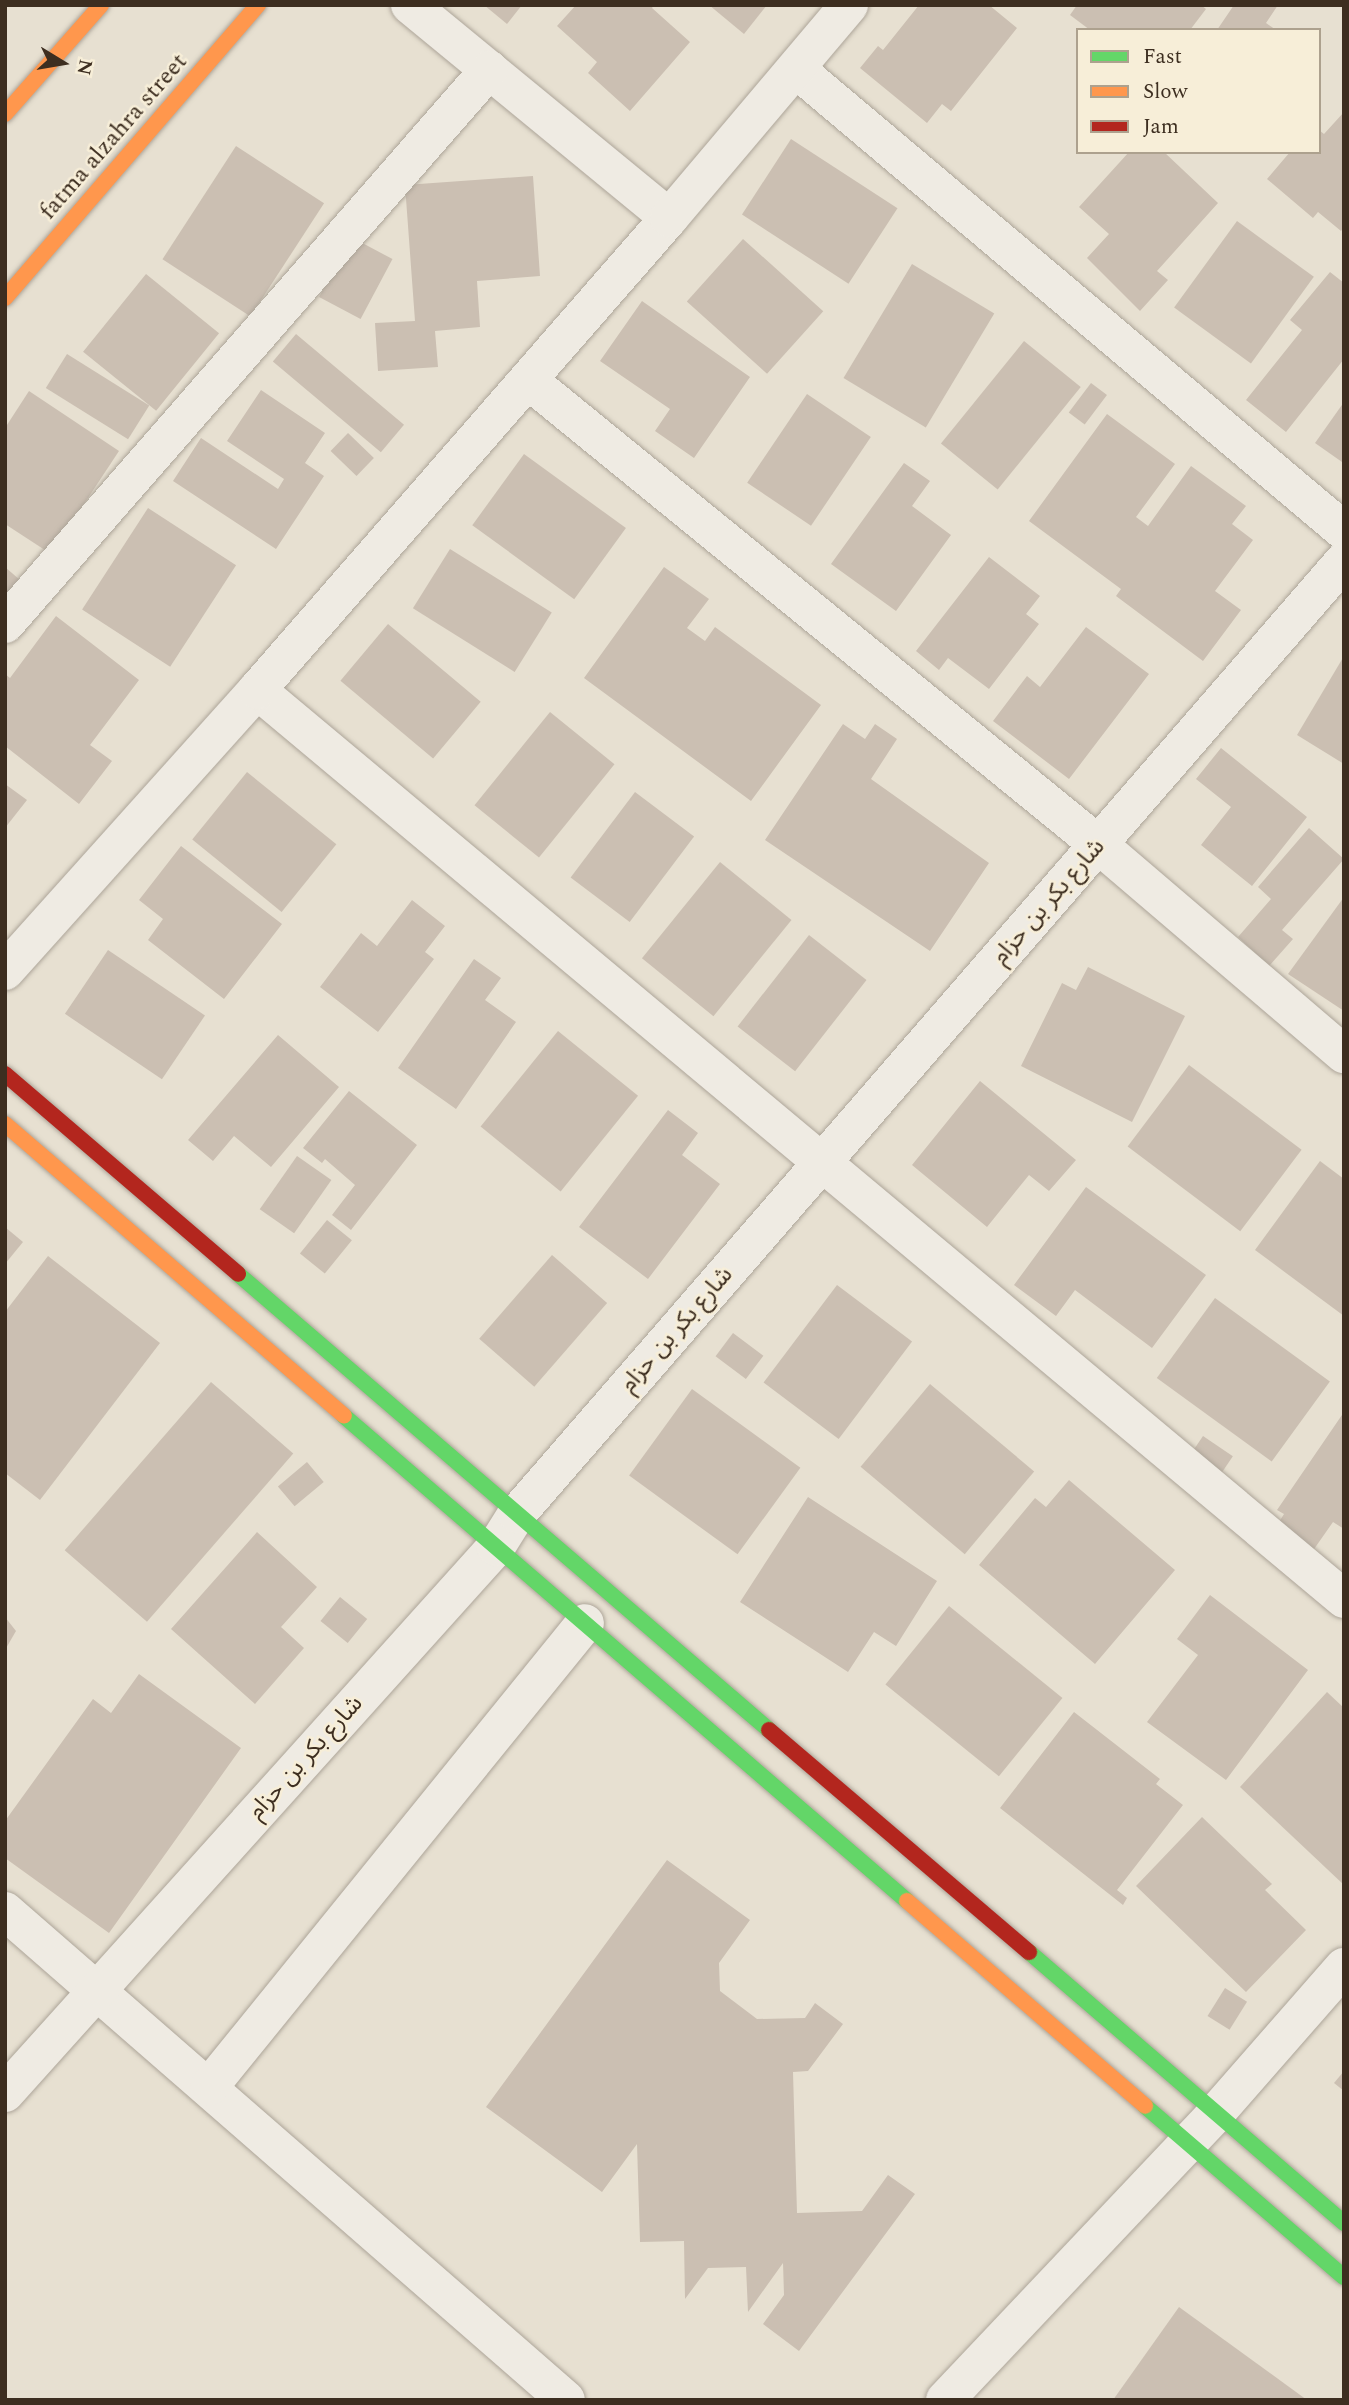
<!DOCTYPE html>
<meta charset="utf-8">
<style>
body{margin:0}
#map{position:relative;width:1349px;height:2405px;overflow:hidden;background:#e7e0d1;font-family:Spectral,"Noto Sans Arabic",serif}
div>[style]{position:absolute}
.building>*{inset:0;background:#cbbfb2;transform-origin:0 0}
.roads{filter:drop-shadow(0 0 2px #ada599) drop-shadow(0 0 2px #ada599)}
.street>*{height:38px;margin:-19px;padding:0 19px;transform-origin:19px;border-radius:19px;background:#efebe3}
.fast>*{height:16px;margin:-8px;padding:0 8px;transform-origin:8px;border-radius:8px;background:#63d668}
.slow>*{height:16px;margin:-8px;padding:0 8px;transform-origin:8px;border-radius:8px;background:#ff974d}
.jam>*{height:16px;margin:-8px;padding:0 8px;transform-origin:8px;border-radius:8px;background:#b3261e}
span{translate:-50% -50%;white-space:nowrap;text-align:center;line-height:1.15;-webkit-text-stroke:5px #f7eed8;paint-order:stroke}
.street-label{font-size:24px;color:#3d2e20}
.frame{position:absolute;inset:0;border:7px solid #3d2e20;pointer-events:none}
.legend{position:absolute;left:1076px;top:28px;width:245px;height:126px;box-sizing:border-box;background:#f7eed8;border:2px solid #ada18e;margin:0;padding:9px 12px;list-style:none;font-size:21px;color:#3d2e20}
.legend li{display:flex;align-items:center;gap:14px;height:35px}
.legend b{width:35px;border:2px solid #ada18e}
.north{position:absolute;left:28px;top:28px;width:70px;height:70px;-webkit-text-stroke:5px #f7eed8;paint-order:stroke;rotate:101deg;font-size:19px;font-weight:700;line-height:28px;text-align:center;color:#3d2e20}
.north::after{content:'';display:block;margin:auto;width:24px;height:32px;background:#3d2e20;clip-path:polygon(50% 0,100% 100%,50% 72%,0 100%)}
</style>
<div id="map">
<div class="building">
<div style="clip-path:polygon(484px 5px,522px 5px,507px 24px)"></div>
<div style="clip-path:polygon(576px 5px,654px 5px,652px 8px,690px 42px,630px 111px,588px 73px,597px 62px,557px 26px)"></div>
<div style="clip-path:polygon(709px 5px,767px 5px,744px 34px)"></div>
<div style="clip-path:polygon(919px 5px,989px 5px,1017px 28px,951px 111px,942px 104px,927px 123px,860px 68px,878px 46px,883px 50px)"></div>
<div style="clip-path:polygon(1077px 5px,1201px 5px,1206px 9px,1190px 30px,1090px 30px,1070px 15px)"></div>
<div style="clip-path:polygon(1234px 5px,1278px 5px,1266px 23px,1276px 30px,1217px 30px)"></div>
<div style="clip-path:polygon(1344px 112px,1344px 227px,1341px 231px,1318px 212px,1313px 218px,1267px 179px,1290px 152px,1319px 152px,1319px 130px,1324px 134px)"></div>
<div style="left:791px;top:139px;width:127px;height:90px;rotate:33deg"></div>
<div style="left:236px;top:146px;width:105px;height:135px;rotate:33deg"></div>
<div style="clip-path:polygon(1129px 152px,1164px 152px,1218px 203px,1157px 271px,1168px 280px,1140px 311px,1087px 258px,1109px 234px,1079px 207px)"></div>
<div style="clip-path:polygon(533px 176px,540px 276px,477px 281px,480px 327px,435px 331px,438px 367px,378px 371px,375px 323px,415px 321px,405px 185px)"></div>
<div style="left:1237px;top:221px;width:95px;height:107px;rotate:36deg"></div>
<div style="left:351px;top:237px;width:47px;height:68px;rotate:28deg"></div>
<div style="left:743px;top:239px;width:108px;height:84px;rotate:42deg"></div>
<div style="left:912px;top:264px;width:96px;height:133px;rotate:31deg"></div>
<div style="clip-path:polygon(1330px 272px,1344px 283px,1344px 359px,1286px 432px,1246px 400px,1302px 330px,1290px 320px)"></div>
<div style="left:146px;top:274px;width:94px;height:100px;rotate:39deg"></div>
<div style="clip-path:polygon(642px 301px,750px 377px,694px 458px,655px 431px,670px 409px,600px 361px)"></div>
<div style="left:296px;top:334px;width:141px;height:36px;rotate:40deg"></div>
<div style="left:1024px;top:341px;width:73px;height:132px;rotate:39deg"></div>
<div style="left:67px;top:354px;width:97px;height:40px;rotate:32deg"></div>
<div style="left:1091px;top:383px;width:20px;height:37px;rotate:37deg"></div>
<div style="clip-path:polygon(261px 390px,325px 433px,305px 463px,324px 476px,276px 549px,173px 481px,201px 438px,278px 489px,284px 479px,227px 441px)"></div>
<div style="clip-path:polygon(29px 391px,119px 451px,51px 554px,5px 524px,5px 428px)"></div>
<div style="left:807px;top:394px;width:77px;height:107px;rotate:34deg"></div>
<div style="clip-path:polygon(1344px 402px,1344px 460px,1342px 462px,1315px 443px)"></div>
<div style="clip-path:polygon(1107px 414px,1175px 464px,1136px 517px,1148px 526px,1191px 466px,1246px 506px,1232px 524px,1253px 540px,1215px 591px,1241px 610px,1203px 661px,1116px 596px,1121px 589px,1029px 521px)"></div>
<div style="left:348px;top:433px;width:36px;height:25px;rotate:44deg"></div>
<div style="left:524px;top:454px;width:126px;height:88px;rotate:36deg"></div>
<div style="clip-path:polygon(904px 463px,930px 481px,912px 506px,951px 535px,896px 611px,831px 564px)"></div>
<div style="left:148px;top:508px;width:105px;height:121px;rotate:33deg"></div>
<div style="left:450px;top:549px;width:120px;height:70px;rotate:32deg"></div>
<div style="clip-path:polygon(989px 557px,1040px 596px,1026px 614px,1039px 624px,989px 689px,948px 658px,939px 670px,916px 651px)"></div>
<div style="clip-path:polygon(5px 567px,20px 580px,5px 597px)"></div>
<div style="clip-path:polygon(664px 567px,709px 599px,687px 628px,705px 641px,715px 627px,821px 705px,751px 801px,584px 678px)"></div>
<div style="clip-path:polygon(56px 616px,139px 680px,90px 745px,112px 761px,79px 804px,5px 746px,5px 674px,10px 678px)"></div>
<div style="left:388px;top:624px;width:121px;height:74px;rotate:40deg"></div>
<div style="clip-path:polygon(1086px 627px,1149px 674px,1069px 779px,993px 721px,1027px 676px,1040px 687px)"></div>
<div style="clip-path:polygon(1344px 656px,1344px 764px,1297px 735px)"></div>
<div style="left:550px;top:712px;width:83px;height:120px;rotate:39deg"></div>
<div style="clip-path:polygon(843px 724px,865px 739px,875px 724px,897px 739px,871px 779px,989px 863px,930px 951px,765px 840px)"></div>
<div style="clip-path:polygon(1221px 748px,1307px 817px,1252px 886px,1201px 845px,1231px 807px,1196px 779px)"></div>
<div style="left:247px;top:772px;width:115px;height:87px;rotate:39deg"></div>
<div style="clip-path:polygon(5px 784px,27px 800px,5px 828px)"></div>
<div style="left:635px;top:792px;width:74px;height:107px;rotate:37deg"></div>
<div style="clip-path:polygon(1309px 828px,1344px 859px,1282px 930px,1293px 939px,1269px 966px,1238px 937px,1271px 899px,1258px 887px)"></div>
<div style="clip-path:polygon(181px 846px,282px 924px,224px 999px,148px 940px,163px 919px,139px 900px)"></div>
<div style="left:720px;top:862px;width:92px;height:124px;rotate:39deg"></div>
<div style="clip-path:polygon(1344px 897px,1344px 1011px,1288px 974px)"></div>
<div style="clip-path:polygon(412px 900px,445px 926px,425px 952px,434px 959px,378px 1032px,320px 987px,361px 933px,377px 946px)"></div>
<div style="left:809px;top:935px;width:73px;height:116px;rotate:38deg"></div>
<div style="left:108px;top:950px;width:117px;height:77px;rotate:34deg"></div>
<div style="clip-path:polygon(474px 959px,501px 978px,485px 1000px,516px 1022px,456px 1109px,398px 1068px)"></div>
<div style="clip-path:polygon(1088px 967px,1185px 1016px,1132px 1122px,1021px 1066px,1062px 983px,1076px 990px)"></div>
<div style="left:558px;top:1031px;width:103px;height:123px;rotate:39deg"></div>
<div style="clip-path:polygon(278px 1035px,339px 1087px,271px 1167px,234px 1136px,213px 1161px,188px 1140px)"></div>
<div style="left:1189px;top:1065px;width:141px;height:102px;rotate:37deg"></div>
<div style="clip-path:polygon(980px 1081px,1076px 1160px,1049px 1191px,1029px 1175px,987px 1227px,912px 1165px)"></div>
<div style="clip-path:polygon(349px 1091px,417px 1145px,351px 1230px,332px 1215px,355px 1185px,325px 1159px,322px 1163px,303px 1148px)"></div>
<div style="clip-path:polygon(668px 1110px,698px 1133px,682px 1155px,720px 1184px,648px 1279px,579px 1227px)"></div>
<div style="left:297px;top:1156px;width:42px;height:65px;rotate:35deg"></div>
<div style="clip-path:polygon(1320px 1161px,1344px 1179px,1344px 1316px,1255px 1250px)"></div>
<div style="clip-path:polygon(1086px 1187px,1206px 1275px,1152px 1348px,1075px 1290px,1056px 1316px,1014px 1285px)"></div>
<div style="left:327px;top:1220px;width:32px;height:43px;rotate:39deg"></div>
<div style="clip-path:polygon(5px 1227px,23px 1242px,5px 1264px)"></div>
<div style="left:552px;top:1255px;width:73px;height:111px;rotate:41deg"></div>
<div style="clip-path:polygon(48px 1256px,160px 1343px,40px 1500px,5px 1473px,5px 1312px)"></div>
<div style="left:837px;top:1285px;width:94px;height:122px;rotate:37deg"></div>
<div style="left:1215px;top:1298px;width:142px;height:99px;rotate:36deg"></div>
<div style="left:733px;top:1333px;width:38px;height:29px;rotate:37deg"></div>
<div style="left:211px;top:1382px;width:109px;height:223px;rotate:41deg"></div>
<div style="left:930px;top:1384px;width:136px;height:108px;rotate:40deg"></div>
<div style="left:692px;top:1389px;width:134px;height:107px;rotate:36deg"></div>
<div style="clip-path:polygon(1344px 1412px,1344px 1529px,1333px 1522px,1312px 1552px,1276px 1527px,1284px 1514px,1277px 1510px)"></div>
<div style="left:1203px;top:1436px;width:36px;height:35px;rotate:34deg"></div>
<div style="left:307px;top:1462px;width:26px;height:38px;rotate:50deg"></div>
<div style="clip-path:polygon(1069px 1480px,1175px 1570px,1095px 1664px,979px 1565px,1035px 1498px,1046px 1507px)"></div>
<div style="clip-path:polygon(808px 1497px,937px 1581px,896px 1646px,874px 1632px,848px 1672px,740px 1602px)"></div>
<div style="clip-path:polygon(257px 1532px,317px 1587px,281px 1627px,304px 1648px,255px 1704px,171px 1629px)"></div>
<div style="clip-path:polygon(1210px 1595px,1308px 1670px,1226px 1780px,1147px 1722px,1198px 1655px,1177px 1639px)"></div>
<div style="left:340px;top:1597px;width:35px;height:31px;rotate:39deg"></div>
<div style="left:949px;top:1606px;width:146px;height:101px;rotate:39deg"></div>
<div style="clip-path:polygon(5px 1617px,16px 1631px,5px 1650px)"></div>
<div style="clip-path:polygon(139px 1674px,241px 1748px,109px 1933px,5px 1858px,5px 1821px,93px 1699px,111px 1713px)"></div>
<div style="clip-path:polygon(1327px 1692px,1344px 1708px,1344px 1885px,1240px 1787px)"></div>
<div style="clip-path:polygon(1074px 1712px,1160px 1779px,1156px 1784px,1183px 1805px,1117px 1890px,1127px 1898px,1123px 1905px,1000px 1808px)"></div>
<div style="clip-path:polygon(1202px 1817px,1272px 1884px,1265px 1890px,1306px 1930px,1246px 1992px,1136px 1886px)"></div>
<div style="clip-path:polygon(667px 1860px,750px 1920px,719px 1963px,720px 1991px,757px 2019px,805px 2018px,815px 2003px,843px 2024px,808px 2071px,793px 2072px,797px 2213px,862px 2211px,888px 2175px,915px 2194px,799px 2351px,763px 2324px,784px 2295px,783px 2263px,748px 2312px,746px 2267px,708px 2268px,685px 2299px,684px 2241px,640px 2242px,637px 2144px,602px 2192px,486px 2107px)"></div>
<div style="left:1225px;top:1988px;width:26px;height:33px;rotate:32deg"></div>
<div style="clip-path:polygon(1344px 2071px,1344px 2091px,1334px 2083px)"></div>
<div style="clip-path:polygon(1179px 2307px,1307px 2400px,1113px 2400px)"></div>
</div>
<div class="roads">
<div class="street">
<div style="left:410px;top:5px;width:335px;rotate:39.4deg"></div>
<div style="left:796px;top:69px;width:717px;rotate:40.13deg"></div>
<div style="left:528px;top:380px;width:736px;rotate:39.16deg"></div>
<div style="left:1099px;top:845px;width:322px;rotate:40.5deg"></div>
<div style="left:5px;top:624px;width:736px;rotate:-48.86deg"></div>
<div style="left:257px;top:690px;width:1417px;rotate:39.9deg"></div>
<div style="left:5px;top:971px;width:377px;rotate:-48.1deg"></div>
<div style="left:257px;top:690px;width:627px;rotate:-48.88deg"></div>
<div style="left:669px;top:218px;width:279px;rotate:-49.8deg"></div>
<div style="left:5px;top:1911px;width:744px;rotate:41.08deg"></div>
<div style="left:209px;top:2087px;width:597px;rotate:-50.98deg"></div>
<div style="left:5px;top:2093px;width:734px;rotate:-48.04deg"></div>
<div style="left:496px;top:1547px;width:39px;rotate:-58deg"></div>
<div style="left:517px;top:1514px;width:1262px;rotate:-49.05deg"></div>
<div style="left:945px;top:2400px;width:395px;rotate:-46.6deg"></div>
<div style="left:1216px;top:2113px;width:194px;rotate:-48.8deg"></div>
</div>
<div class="fast">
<div style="left:238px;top:1274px;width:700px;rotate:40.65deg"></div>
<div style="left:344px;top:1416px;width:743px;rotate:40.74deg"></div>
<div style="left:1029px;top:1952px;width:416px;rotate:40.7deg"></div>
<div style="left:1145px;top:2106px;width:262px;rotate:40.7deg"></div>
</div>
<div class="slow">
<div style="left:5px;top:114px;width:145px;rotate:-48.6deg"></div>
<div style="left:5px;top:298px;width:387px;rotate:-49.2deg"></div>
<div style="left:5px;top:1124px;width:447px;rotate:40.7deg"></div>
<div style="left:907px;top:1901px;width:314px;rotate:40.7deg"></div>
</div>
<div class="jam">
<div style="left:5px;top:1074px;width:307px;rotate:40.6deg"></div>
<div style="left:769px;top:1730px;width:342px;rotate:40.5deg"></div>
</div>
</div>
<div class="street-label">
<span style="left:114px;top:137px;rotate:-49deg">fatma alzahra street</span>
<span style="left:1049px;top:902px;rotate:-49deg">شارع بكر بن حزام</span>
<span style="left:677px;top:1330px;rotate:-49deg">شارع بكر بن حزام</span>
<span style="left:306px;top:1758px;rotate:-48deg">شارع بكر بن حزام</span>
</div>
<div class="frame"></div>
<ul class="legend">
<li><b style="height:9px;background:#63d668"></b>Fast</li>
<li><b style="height:9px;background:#ff974d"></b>Slow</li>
<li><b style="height:9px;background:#b3261e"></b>Jam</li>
</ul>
<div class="north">N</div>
</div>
